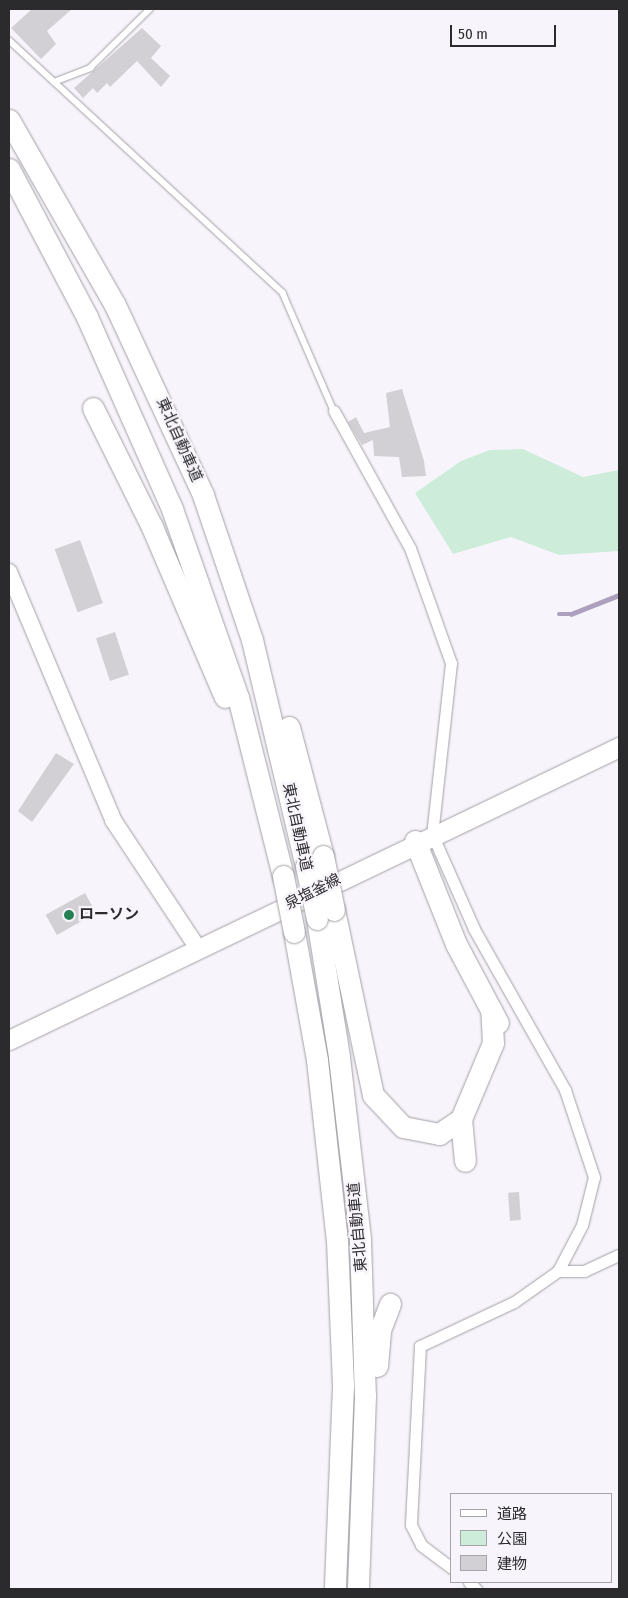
<!DOCTYPE html>
<meta charset="utf-8">
<style>
body{margin:0}
#map{position:relative;width:628px;height:1598px;overflow:hidden;background:#f7f5fb;font-family:"Fira Sans Condensed","Noto Sans JP",sans-serif}
div>[style]{position:absolute}
.green>*{inset:0;background:#cdecd9}
.stream>*{height:4.5px;margin:-2.25px;padding:0 2.25px;transform-origin:2.25px;border-radius:2.25px;background:#ada0be}
.building>*{inset:0;background:#d2cfd5;transform-origin:0 0}
.roads{filter:drop-shadow(0 0 1px #a29fa5) drop-shadow(0 0 1px #a29fa5)}
.lane>*{height:5.5px;margin:-2.75px;padding:0 2.75px;transform-origin:2.75px;border-radius:2.75px;background:#fff}
.street>*{height:11px;margin:-5.5px;padding:0 5.5px;transform-origin:5.5px;border-radius:5.5px;background:#fff}
.secondary>*{height:16px;margin:-8px;padding:0 8px;transform-origin:8px;border-radius:8px;background:#fff}
.primary>*{height:19px;margin:-9.5px;padding:0 9.5px;transform-origin:9.5px;border-radius:9.5px;background:#fff}
.highway>*{height:21px;margin:-10.5px;padding:0 10.5px;transform-origin:10.5px;border-radius:10.5px;background:#fff}
.bridges{filter:drop-shadow(0 0 1px #a29fa5) drop-shadow(0 0 1px #a29fa5)}
.highway-bridge>*{height:21px;margin:-10.5px;padding:0 10.5px;transform-origin:10.5px;border-radius:10.5px;background:#fff}
.dots>*{width:14px;height:14px;translate:-50% -50%;box-sizing:border-box;border:2px solid #f7f5fb;border-radius:50%}
span{translate:-50% -50%;white-space:nowrap;text-align:center;line-height:1.15;-webkit-text-stroke:4.5px #f7f5fb;paint-order:stroke}
.street-label{font-size:15px;color:#2b2a2c}
.poi-label{font-size:15px;color:#2b2a2c;font-weight:700}
.left{translate:0 -50%;text-align:left}
.frame{position:absolute;inset:0;border:10px solid #2b2a2c;pointer-events:none}
.legend{position:absolute;left:450px;top:1493px;width:162px;height:90px;box-sizing:border-box;background:#f7f5fb;border:1px solid #a5a4a8;margin:0;padding:6px 9px;list-style:none;font-size:15px;color:#2b2a2c}
.legend li{display:flex;align-items:center;gap:10px;height:25px}
.legend b{width:25px;border:1px solid #a5a4a8}
.scale{position:absolute;left:450px;top:25px;width:106px;height:22px;box-sizing:border-box;border:2px solid #2b2a2c;border-top:0;padding-left:6px;font-size:15px;line-height:18px;white-space:nowrap;color:#2b2a2c;-webkit-text-stroke:4px #f7f5fb;paint-order:stroke}
</style>
<div id="map">
<div class="green">
<div style="clip-path:polygon(523px 449px,583px 477px,619px 470px,619px 551px,559px 555px,511px 537px,453px 554px,415px 493px,461px 461px,490px 450px)"></div>
</div>
<div class="stream">
<div style="left:559px;top:614px;width:12px"></div>
<div style="left:571px;top:614px;width:52px;rotate:-21.6deg"></div>
</div>
<div class="building">
<div style="clip-path:polygon(32px 9px,72px 9px,47px 31px,56px 44px,41px 59px,11px 28px)"></div>
<div style="clip-path:polygon(142px 28px,161px 46px,151px 58px,170px 76px,161px 87px,137px 61px,110px 87px,107px 83px,97px 93px,93px 88px,83px 98px,74px 88px)"></div>
<div style="clip-path:polygon(402px 389px,424px 461px,426px 476px,402px 477px,399px 457px,374px 456px,373px 440px,362px 445px,348px 422px,356px 417px,364px 433px,390px 427px,386px 393px)"></div>
<div style="left:80px;top:540px;width:67px;height:27px;rotate:70deg"></div>
<div style="left:115px;top:632px;width:45px;height:20px;rotate:72deg"></div>
<div style="clip-path:polygon(56px 753px,74px 764px,32px 822px,18px 811px)"></div>
<div style="left:85px;top:893px;width:23px;height:45px;rotate:61deg"></div>
<div style="left:519px;top:1192px;width:28px;height:11px;rotate:86deg"></div>
</div>
<div class="roads">
<div class="lane">
<div style="left:9px;top:40px;width:373px;rotate:42.7deg"></div>
<div style="left:283px;top:293px;width:129px;rotate:66.6deg"></div>
<div style="left:54px;top:82px;width:39px;rotate:-21deg"></div>
<div style="left:90px;top:68px;width:84px;rotate:-44.5deg"></div>
</div>
<div class="street">
<div style="left:334px;top:411px;width:157px;rotate:61deg"></div>
<div style="left:410px;top:548px;width:122px;rotate:70.4deg"></div>
<div style="left:451px;top:663px;width:172px;rotate:96.3deg"></div>
<div style="left:432px;top:834px;width:104px;rotate:66.1deg"></div>
<div style="left:474px;top:929px;width:185px;rotate:60.5deg"></div>
<div style="left:565px;top:1090px;width:92px;rotate:71.6deg"></div>
<div style="left:594px;top:1177px;width:49px;rotate:104deg"></div>
<div style="left:582px;top:1225px;width:52px;rotate:117.6deg"></div>
<div style="left:558px;top:1271px;width:54px;rotate:144.8deg"></div>
<div style="left:514px;top:1302px;width:104px;rotate:154.9deg"></div>
<div style="left:420px;top:1346px;width:179px;rotate:92.9deg"></div>
<div style="left:411px;top:1525px;width:22px;rotate:63deg"></div>
<div style="left:421px;top:1545px;width:39px;rotate:37deg"></div>
<div style="left:558px;top:1271px;width:26px"></div>
<div style="left:584px;top:1271px;width:38px;rotate:-25deg"></div>
<div style="left:469px;top:1582px;width:10px;rotate:45deg"></div>
</div>
<div class="secondary">
<div style="left:9px;top:572px;width:269px;rotate:67.2deg"></div>
<div style="left:113px;top:820px;width:152px;rotate:56.5deg"></div>
</div>
<div class="primary">
<div style="left:9px;top:1040px;width:677px;rotate:-25.66deg"></div>
</div>
<div class="highway">
<div style="left:9px;top:120px;width:213px;rotate:60.2deg"></div>
<div style="left:115px;top:305px;width:209px;rotate:65.1deg"></div>
<div style="left:203px;top:495px;width:153px;rotate:71.3deg"></div>
<div style="left:252px;top:640px;width:232px;rotate:76.6deg"></div>
<div style="left:9px;top:169px;width:167px;rotate:62.2deg"></div>
<div style="left:87px;top:317px;width:210px;rotate:66.1deg"></div>
<div style="left:172px;top:509px;width:199px;rotate:70.7deg"></div>
<div style="left:238px;top:697px;width:185px;rotate:75.9deg"></div>
<div style="left:93px;top:408px;width:133px;rotate:63.6deg"></div>
<div style="left:152px;top:527px;width:185px;rotate:66.8deg"></div>
<div style="left:289px;top:727px;width:133px;rotate:75.2deg"></div>
<div style="left:415px;top:841px;width:111px;rotate:68.3deg"></div>
<div style="left:456px;top:944px;width:89px;rotate:62deg"></div>
<div style="left:334px;top:910px;width:189px;rotate:78.1deg"></div>
<div style="left:373px;top:1095px;width:44px;rotate:46.8deg"></div>
<div style="left:403px;top:1127px;width:37px;rotate:11deg"></div>
<div style="left:439px;top:1134px;width:27px;rotate:-34deg"></div>
<div style="left:461px;top:1119px;width:82px;rotate:-67.2deg"></div>
<div style="left:493px;top:1043px;width:33px;rotate:-93deg"></div>
<div style="left:317px;top:919px;width:140px;rotate:80.9deg"></div>
<div style="left:339px;top:1057px;width:183px;rotate:83.4deg"></div>
<div style="left:360px;top:1239px;width:157px;rotate:88.2deg"></div>
<div style="left:365px;top:1396px;width:193px;rotate:92.1deg"></div>
<div style="left:294px;top:932px;width:130px;rotate:79.8deg"></div>
<div style="left:317px;top:1060px;width:182px;rotate:83.7deg"></div>
<div style="left:337px;top:1241px;width:145px;rotate:87.6deg"></div>
<div style="left:343px;top:1386px;width:203px;rotate:92.3deg"></div>
<div style="left:461px;top:1119px;width:42px;rotate:84.6deg"></div>
<div style="left:377px;top:1366px;width:36px;rotate:-85deg"></div>
<div style="left:380px;top:1330px;width:28px;rotate:-69deg"></div>
</div>
</div>
<div class="bridges">
<div class="highway-bridge">
<div style="left:323px;top:856px;width:55px;rotate:78.5deg"></div>
<div style="left:306px;top:866px;width:54px;rotate:78.3deg"></div>
<div style="left:283px;top:876px;width:57px;rotate:78.9deg"></div>
</div>
</div>
<div class="dots">
<div style="left:69px;top:915px;background:#268055"></div>
</div>
<div class="street-label">
<span style="left:179px;top:440px;rotate:66deg">東北自動車道</span>
<span style="left:297px;top:827px;rotate:78deg">東北自動車道</span>
<span style="left:313px;top:892px;rotate:-27deg">泉塩釜線</span>
<span style="left:358px;top:1227px;rotate:-95deg">東北自動車道</span>
</div>
<div class="poi-label">
<span class="left" style="left:79px;top:915px">ローソン</span>
</div>
<div class="frame"></div>
<ul class="legend">
<li><b style="height:6px;background:#fff"></b>道路</li>
<li><b style="height:14px;background:#cdecd9"></b>公園</li>
<li><b style="height:14px;background:#d2cfd5"></b>建物</li>
</ul>
<div class="scale">50 m</div>
</div>
